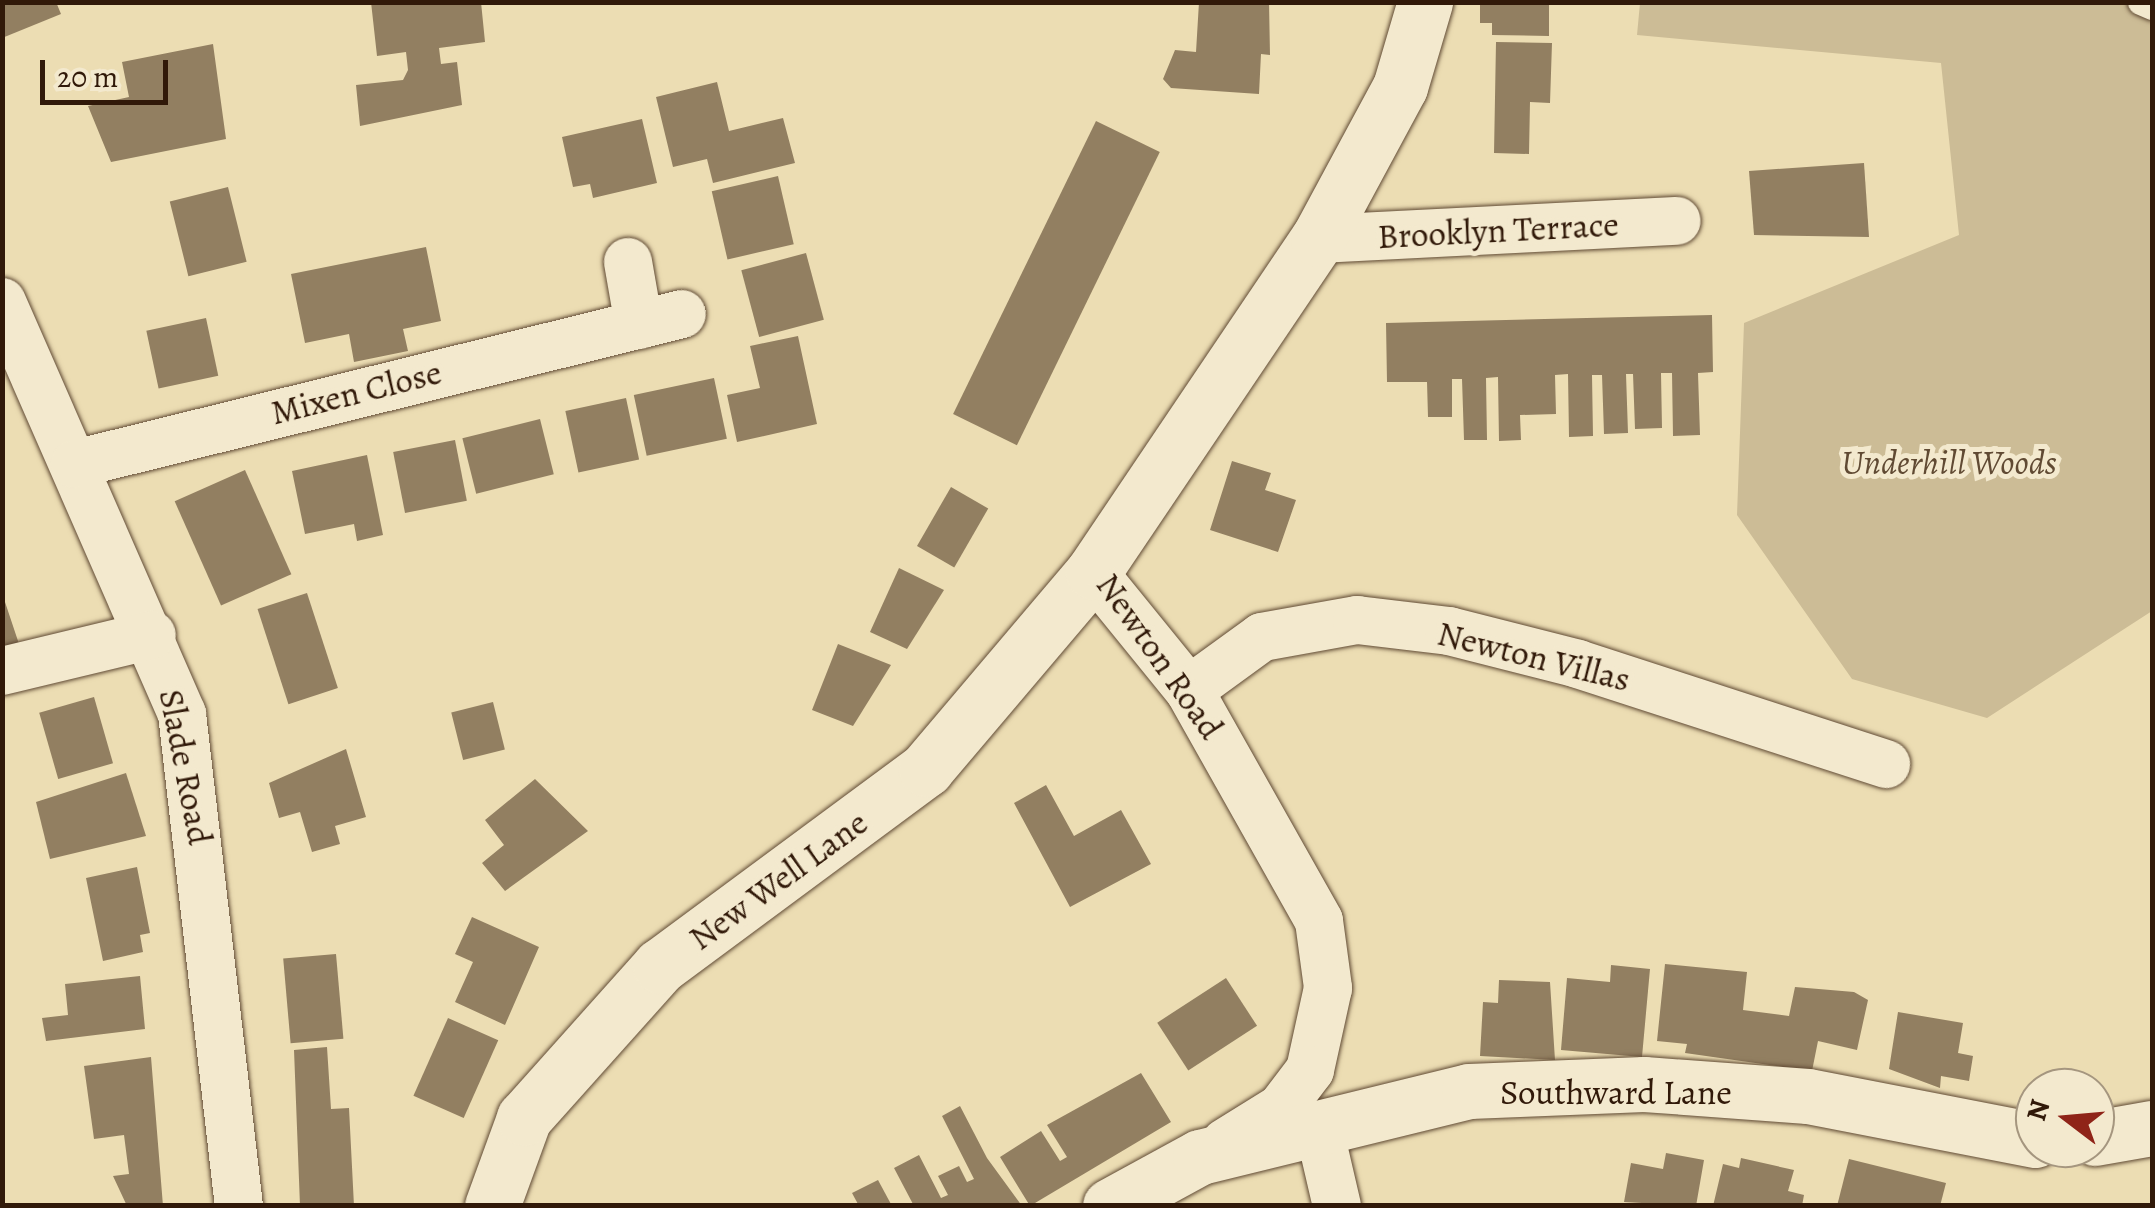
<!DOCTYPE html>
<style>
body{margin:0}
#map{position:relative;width:2155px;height:1208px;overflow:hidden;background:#ecddb3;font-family:Alegreya,serif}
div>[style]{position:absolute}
.green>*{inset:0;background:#ccbc96}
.building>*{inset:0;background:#927f61;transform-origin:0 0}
.roads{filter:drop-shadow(0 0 2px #604a34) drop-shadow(0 0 2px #604a34)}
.lane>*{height:25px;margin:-12.5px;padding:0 12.5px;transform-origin:12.5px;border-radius:12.5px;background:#f3e9ce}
.street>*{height:48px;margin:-24px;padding:0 24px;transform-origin:24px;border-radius:24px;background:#f3e9ce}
.secondary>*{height:55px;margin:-27.5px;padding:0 27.5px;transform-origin:27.5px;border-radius:27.5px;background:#f3e9ce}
span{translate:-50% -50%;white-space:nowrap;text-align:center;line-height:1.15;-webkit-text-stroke:10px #f3e9ce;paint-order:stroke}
.street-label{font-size:35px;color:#311909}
.park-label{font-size:35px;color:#604a33;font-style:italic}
.frame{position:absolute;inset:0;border:5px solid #311909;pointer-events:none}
.north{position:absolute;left:2015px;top:1068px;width:100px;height:100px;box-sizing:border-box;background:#f3e9ce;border:2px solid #a5967f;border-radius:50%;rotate:286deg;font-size:28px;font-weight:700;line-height:40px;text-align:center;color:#311909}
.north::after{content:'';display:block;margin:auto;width:35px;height:45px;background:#8f2418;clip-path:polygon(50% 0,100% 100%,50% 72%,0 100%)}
.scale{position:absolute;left:40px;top:60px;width:128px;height:45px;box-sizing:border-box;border:5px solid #311909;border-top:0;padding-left:12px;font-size:30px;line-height:35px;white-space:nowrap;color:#311909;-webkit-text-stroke:8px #f3e9ce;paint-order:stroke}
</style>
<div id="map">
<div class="green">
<div style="clip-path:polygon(1640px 3px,2152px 3px,2152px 611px,1987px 718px,1852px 679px,1737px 515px,1744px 323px,1959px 235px,1941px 63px,1637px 35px)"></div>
</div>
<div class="building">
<div style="clip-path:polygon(2px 2px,56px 2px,61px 14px,2px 38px)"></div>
<div style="clip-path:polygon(371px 2px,481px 2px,485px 42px,439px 48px,441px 64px,457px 62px,462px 105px,360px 126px,356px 85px,403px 80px,408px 70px,406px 52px,377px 56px)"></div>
<div style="clip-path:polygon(1199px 2px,1269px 2px,1270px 55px,1261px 54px,1259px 94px,1171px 88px,1163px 79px,1175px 50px,1196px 52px)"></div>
<div style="clip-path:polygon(1480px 2px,1549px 2px,1549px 36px,1492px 35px,1492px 23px,1480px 23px)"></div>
<div style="clip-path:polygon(1496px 42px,1552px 43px,1550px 103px,1530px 102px,1529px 154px,1494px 153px)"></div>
<div style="clip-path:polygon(213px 44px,226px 139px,111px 162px,88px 106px,129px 97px,122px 62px)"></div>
<div style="clip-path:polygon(717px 82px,729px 131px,783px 118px,795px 163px,713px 183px,707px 159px,673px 167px,656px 97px)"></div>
<div style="clip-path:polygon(642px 119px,657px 183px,593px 198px,590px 184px,573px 187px,562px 137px)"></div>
<div style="left:1096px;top:121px;width:71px;height:326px;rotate:26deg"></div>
<div style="clip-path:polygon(1864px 163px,1869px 237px,1754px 235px,1749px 171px)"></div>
<div style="left:778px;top:176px;width:70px;height:68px;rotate:77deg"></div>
<div style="left:228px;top:187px;width:77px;height:60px;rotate:76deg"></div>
<div style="clip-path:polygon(426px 247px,441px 321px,403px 329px,408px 351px,354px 362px,349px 334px,305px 343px,291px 274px)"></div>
<div style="left:806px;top:253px;width:69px;height:67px;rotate:75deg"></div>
<div style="clip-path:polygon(1712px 315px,1713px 372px,1698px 373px,1700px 435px,1673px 436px,1672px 373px,1661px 373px,1662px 428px,1635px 429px,1633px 374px,1626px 374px,1628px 433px,1604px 434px,1602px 375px,1592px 375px,1593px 436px,1569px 437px,1568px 374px,1555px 375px,1556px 414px,1520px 415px,1521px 440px,1499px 441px,1498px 377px,1486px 378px,1487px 440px,1464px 440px,1462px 379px,1452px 379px,1452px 417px,1428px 417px,1427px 382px,1387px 382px,1386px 323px)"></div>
<div style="left:206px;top:318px;width:59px;height:61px;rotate:78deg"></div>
<div style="clip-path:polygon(798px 336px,817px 424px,737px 442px,727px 395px,760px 388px,750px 346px)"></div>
<div style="left:714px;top:378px;width:62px;height:82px;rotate:78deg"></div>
<div style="left:626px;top:398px;width:63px;height:62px;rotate:78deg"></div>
<div style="left:540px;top:419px;width:57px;height:80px;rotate:76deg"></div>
<div style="left:455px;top:440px;width:62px;height:63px;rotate:79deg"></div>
<div style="clip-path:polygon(367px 455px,383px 535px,357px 541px,354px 524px,305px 534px,292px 471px)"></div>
<div style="clip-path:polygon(1232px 461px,1271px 473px,1265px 490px,1296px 500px,1278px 552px,1210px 530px)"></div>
<div style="left:245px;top:470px;width:114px;height:77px;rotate:66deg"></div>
<div style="left:951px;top:487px;width:43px;height:68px;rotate:30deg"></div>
<div style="clip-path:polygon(899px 568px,944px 590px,907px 649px,870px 632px)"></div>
<div style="clip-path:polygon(2px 593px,21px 650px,2px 656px)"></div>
<div style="left:307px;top:593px;width:100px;height:52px;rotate:72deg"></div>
<div style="clip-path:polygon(838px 644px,891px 665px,853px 726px,812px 710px)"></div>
<div style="left:94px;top:697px;width:69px;height:57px;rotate:74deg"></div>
<div style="left:493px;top:702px;width:49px;height:43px;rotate:76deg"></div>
<div style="clip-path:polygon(346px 749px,366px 817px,335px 826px,340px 844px,312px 852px,300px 812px,279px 818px,269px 783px)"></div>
<div style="clip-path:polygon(126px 773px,146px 836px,50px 859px,36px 802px)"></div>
<div style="clip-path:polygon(535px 779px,588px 831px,505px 891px,482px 863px,504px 845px,485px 820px)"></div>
<div style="clip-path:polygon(1046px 785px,1074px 836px,1121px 810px,1151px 864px,1070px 907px,1014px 803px)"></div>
<div style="clip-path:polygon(137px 867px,150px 933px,140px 935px,143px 952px,103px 961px,86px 878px)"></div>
<div style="clip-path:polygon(472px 917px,539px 947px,505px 1025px,455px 1002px,473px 962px,455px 954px)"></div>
<div style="left:336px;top:954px;width:85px;height:53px;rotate:85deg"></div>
<div style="clip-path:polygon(1665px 964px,1747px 972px,1743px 1010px,1789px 1016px,1795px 987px,1854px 992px,1868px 1000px,1857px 1050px,1818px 1041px,1812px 1071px,1685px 1053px,1687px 1044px,1657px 1041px)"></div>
<div style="clip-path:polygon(1611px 965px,1650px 969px,1642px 1057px,1561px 1050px,1567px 978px,1610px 982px)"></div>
<div style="clip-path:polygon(140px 976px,145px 1029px,46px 1041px,42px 1018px,68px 1015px,65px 984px)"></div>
<div style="left:1226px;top:978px;width:57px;height:82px;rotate:57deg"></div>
<div style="clip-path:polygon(1499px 980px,1550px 982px,1555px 1060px,1480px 1056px,1483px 1002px,1498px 1003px)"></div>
<div style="clip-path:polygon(1898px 1012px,1963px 1023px,1958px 1053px,1973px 1056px,1969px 1081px,1941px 1076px,1940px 1088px,1889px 1069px)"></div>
<div style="left:448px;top:1018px;width:55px;height:85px;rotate:24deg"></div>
<div style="clip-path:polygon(327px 1047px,331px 1109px,349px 1108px,354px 1206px,300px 1206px,294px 1050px)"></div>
<div style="clip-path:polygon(151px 1057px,163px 1206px,127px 1206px,113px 1176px,129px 1174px,124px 1135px,94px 1139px,84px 1066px)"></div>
<div style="clip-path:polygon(1141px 1073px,1171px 1122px,1030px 1206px,1000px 1157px,1041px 1131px,1060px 1161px,1067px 1157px,1047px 1125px)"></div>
<div style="clip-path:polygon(960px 1106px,987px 1158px,1022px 1206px,914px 1206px,894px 1168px,919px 1155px,941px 1198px,948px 1195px,938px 1176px,959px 1166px,967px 1182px,974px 1179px,942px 1116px)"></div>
<div style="clip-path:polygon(1666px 1153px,1704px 1160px,1696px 1206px,1624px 1202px,1631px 1163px,1663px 1169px)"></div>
<div style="clip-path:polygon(1741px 1158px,1794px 1170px,1788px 1191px,1804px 1195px,1802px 1206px,1713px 1206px,1723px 1164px,1739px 1168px)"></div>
<div style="clip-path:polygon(1849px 1159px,1946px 1183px,1940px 1206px,1837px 1206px)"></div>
<div style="clip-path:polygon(878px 1180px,892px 1206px,859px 1206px,852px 1193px)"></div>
</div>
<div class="roads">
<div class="lane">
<div style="left:2140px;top:2px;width:13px;rotate:23deg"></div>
</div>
<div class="street">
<div style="left:1318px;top:239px;width:359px;rotate:-2.9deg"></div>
<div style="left:628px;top:262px;width:64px;rotate:80.1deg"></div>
<div style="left:2px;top:302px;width:450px;rotate:66.4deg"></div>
<div style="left:182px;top:714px;width:495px;rotate:83.4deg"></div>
<div style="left:75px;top:464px;width:625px;rotate:-13.88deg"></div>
<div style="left:1093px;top:572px;width:152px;rotate:50.9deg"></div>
<div style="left:1189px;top:690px;width:265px;rotate:60.6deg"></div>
<div style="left:1319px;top:921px;width:68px;rotate:82.3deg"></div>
<div style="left:1328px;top:988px;width:84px;rotate:102.4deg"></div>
<div style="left:1310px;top:1070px;width:48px;rotate:127.3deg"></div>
<div style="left:1281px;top:1108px;width:66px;rotate:148deg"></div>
<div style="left:2px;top:671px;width:154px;rotate:-13.5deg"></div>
<div style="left:1189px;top:690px;width:90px;rotate:-36deg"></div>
<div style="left:1262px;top:637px;width:97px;rotate:-10.1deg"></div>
<div style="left:1357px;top:620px;width:93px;rotate:6.8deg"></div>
<div style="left:1449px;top:631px;width:133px;rotate:14.3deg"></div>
<div style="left:1578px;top:664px;width:324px;rotate:18deg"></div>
<div style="left:1320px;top:1133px;width:75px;rotate:76.9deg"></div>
</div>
<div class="secondary">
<div style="left:2095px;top:1138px;width:58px;rotate:-10deg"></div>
<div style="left:492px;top:1206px;width:94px;rotate:-70deg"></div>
<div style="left:524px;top:1118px;width:204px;rotate:-48.2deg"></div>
<div style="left:660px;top:966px;width:331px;rotate:-36.5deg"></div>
<div style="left:926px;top:769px;width:258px;rotate:-49.7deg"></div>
<div style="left:1093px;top:572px;width:402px;rotate:-56deg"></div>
<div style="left:1318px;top:239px;width:173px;rotate:-61.7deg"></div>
<div style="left:1400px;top:87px;width:89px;rotate:-73.6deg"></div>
<div style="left:1110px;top:1206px;width:102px;rotate:-28.6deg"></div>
<div style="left:1200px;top:1157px;width:277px;rotate:-13.8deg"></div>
<div style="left:1469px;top:1091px;width:175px;rotate:-2.3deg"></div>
<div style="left:1644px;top:1084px;width:164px;rotate:4.2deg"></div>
<div style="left:1808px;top:1096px;width:231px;rotate:11deg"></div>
</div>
</div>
<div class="street-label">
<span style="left:1498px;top:230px;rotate:-3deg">Brooklyn Terrace</span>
<span style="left:356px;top:392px;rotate:-14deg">Mixen Close</span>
<span style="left:1160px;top:656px;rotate:55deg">Newton Road</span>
<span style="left:1534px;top:656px;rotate:14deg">Newton Villas</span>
<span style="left:186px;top:767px;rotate:79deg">Slade Road</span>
<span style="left:778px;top:880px;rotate:-36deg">New Well Lane</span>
<span style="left:1616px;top:1092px">Southward Lane</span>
</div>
<div class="park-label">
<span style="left:1949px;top:462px">Underhill Woods</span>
</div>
<div class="frame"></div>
<div class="north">N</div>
<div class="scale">20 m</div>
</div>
